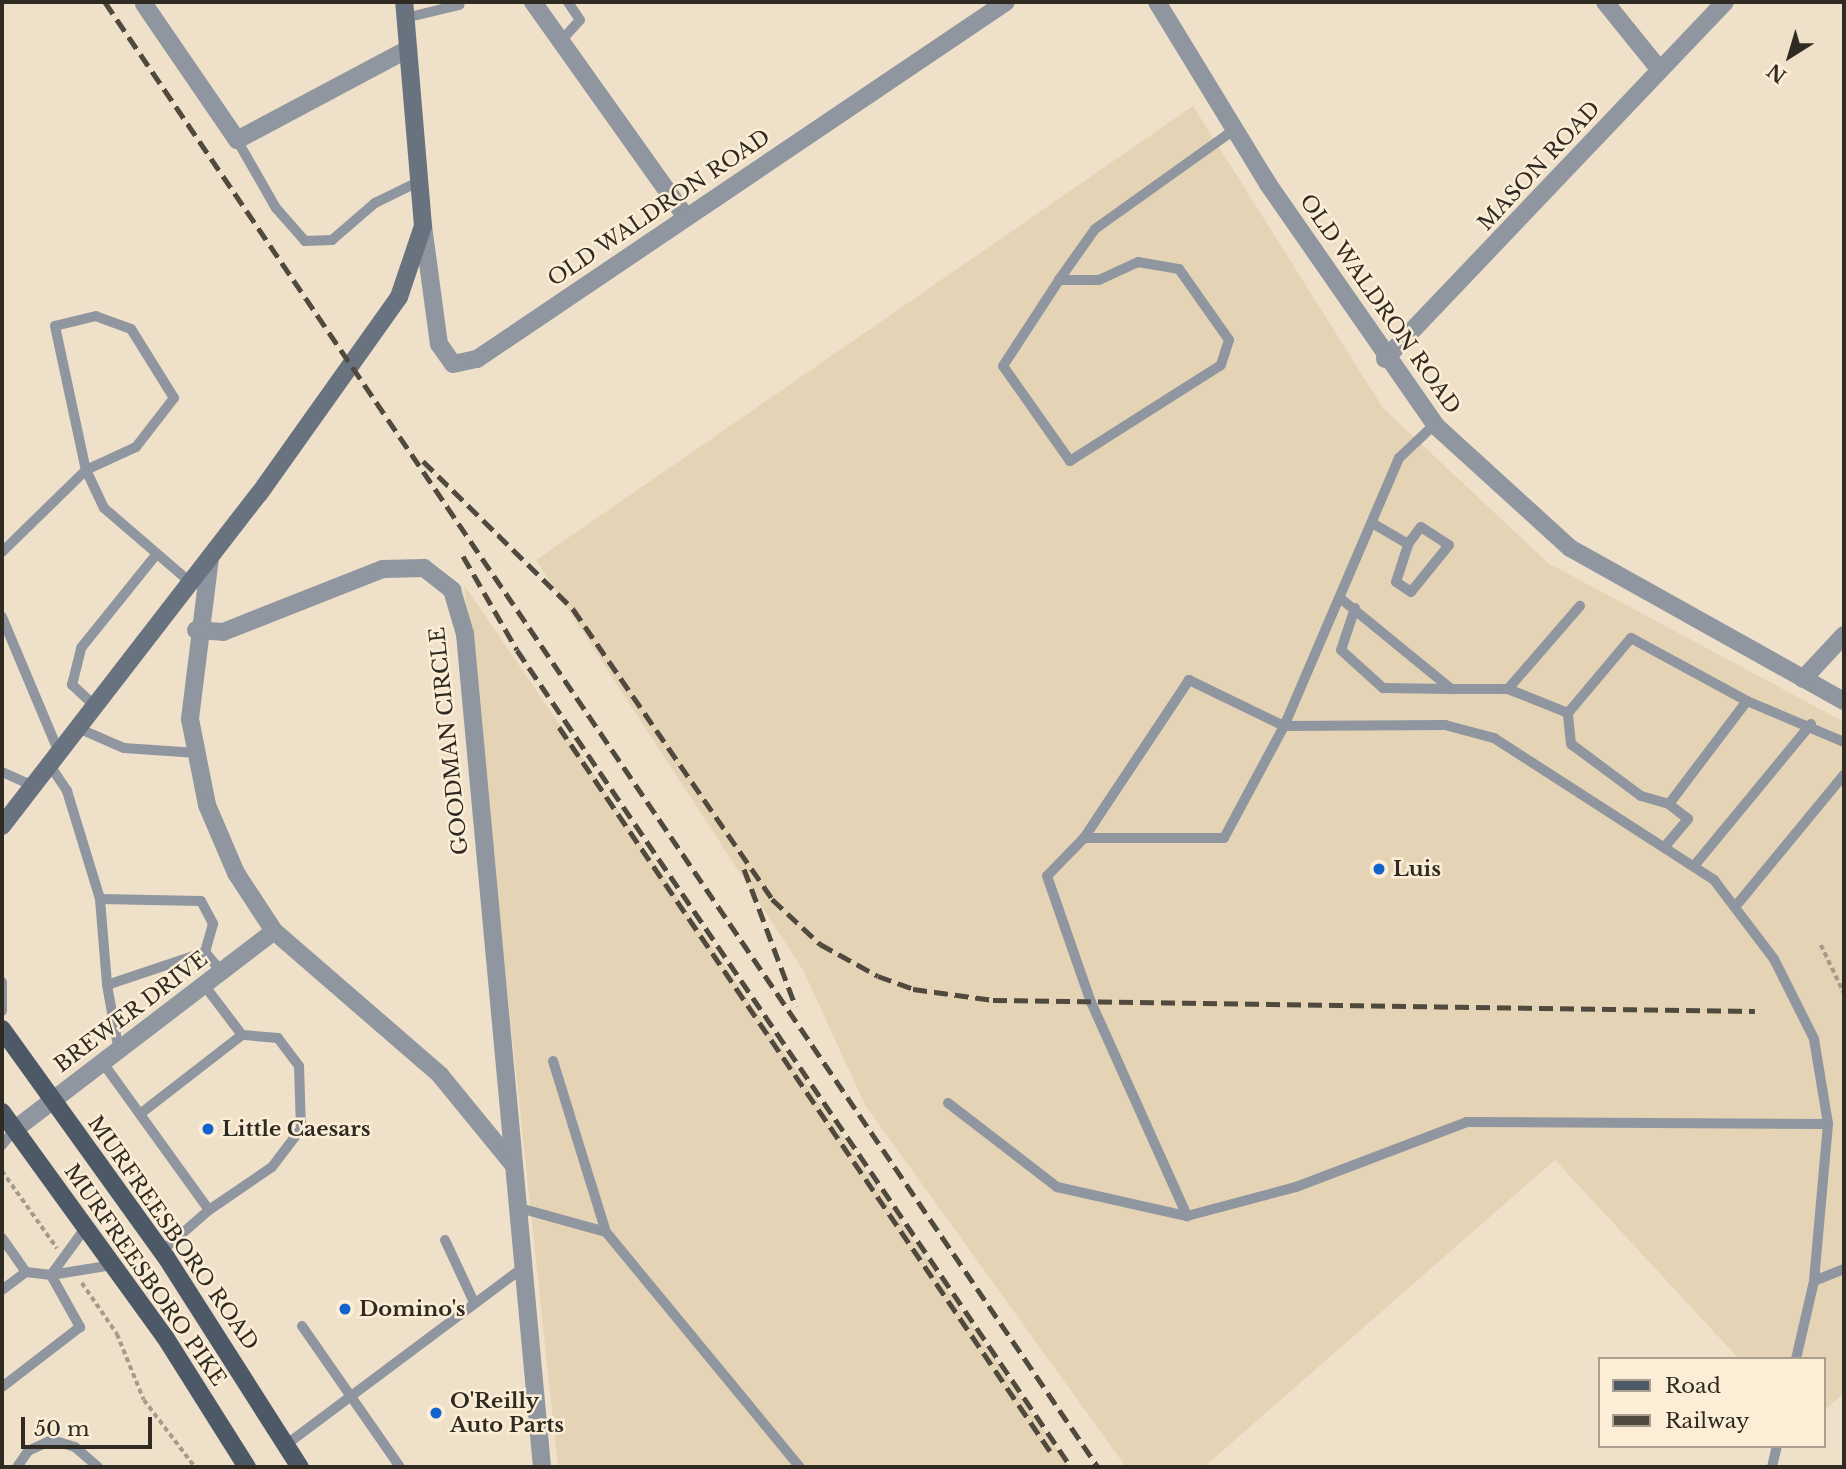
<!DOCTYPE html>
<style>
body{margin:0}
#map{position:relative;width:1846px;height:1469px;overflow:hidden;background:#efe0c9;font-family:"Libre Baskerville",serif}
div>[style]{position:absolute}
.built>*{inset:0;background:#e5d3b6}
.path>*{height:3.5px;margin-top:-1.75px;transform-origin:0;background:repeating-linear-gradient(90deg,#a69b8a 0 5px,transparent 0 8.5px)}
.lane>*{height:10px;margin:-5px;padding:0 5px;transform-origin:5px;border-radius:5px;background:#9096a0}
.street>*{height:18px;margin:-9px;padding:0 9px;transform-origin:9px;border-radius:9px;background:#9096a0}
.secondary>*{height:18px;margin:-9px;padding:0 9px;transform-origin:9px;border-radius:9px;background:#69727f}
.primary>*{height:18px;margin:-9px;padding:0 9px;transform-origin:9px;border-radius:9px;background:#4e5968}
.rail>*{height:5px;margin-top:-2.5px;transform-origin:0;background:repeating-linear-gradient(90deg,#50493e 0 14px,transparent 0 21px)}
.dots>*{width:19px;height:19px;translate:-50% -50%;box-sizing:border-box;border:4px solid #fcedd6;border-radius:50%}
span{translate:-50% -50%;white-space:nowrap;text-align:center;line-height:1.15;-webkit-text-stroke:5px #fcedd6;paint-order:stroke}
.street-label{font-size:21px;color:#302b22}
.poi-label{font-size:21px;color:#302b22;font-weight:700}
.left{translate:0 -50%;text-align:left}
.frame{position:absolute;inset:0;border:4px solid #302b22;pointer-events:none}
.legend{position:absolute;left:1598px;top:1357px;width:228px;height:91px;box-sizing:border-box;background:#fcedd6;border:2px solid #aa9f8e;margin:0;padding:9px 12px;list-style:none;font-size:21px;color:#302b22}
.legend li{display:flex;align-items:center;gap:14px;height:35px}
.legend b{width:35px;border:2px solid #aa9f8e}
.north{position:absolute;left:1755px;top:21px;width:70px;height:70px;-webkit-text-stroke:5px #fcedd6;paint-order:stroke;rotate:217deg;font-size:19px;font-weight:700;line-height:28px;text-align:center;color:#302b22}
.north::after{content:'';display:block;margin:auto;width:24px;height:32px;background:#302b22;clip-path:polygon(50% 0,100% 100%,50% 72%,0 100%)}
.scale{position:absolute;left:21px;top:1417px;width:131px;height:32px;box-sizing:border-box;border:4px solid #302b22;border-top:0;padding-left:9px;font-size:21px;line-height:24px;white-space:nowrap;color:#302b22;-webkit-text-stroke:5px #fcedd6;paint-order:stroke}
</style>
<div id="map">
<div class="built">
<div style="clip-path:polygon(1193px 106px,1383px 408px,1548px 563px,1844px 722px,1844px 1393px,1823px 1412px,1823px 1359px,1739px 1359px,1555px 1160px,1204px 1467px,1126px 1467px,865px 1105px,803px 970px,536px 560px)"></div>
<div style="clip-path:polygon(464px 585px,1069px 1467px,558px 1467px)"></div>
</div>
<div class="path">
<div style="left:1821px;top:945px;width:53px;rotate:64.4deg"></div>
<div style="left:2px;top:1171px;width:95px;rotate:54.5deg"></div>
<div style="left:82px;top:1283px;width:62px;rotate:55.5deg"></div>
<div style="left:117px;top:1334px;width:71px;rotate:67.8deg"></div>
<div style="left:144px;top:1400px;width:84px;rotate:52.7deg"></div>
</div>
<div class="lane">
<div style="left:405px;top:18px;width:56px;rotate:-13.5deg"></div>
<div style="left:561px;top:41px;width:28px;rotate:-48deg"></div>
<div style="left:580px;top:20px;width:22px;rotate:-124deg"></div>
<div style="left:237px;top:140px;width:78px;rotate:60.2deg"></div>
<div style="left:276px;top:208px;width:44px;rotate:48.7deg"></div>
<div style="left:305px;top:241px;width:27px;rotate:-2deg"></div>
<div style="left:332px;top:240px;width:57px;rotate:-40.7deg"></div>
<div style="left:375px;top:203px;width:50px;rotate:-26.1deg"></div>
<div style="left:1059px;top:280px;width:40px"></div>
<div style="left:1099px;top:280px;width:43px;rotate:-24.8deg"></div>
<div style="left:1138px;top:262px;width:42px;rotate:9.7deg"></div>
<div style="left:1179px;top:269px;width:87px;rotate:54.8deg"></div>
<div style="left:1229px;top:340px;width:26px;rotate:108deg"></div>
<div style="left:1221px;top:365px;width:179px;rotate:147.6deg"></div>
<div style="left:1070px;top:461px;width:116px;rotate:-125.2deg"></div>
<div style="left:1003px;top:366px;width:103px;rotate:-56.9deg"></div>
<div style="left:1059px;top:280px;width:62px;rotate:-54.8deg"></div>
<div style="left:1095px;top:229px;width:172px;rotate:-35.5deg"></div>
<div style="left:1435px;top:424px;width:50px;rotate:136.6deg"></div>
<div style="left:1399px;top:458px;width:292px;rotate:113.2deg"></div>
<div style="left:1284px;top:726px;width:161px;rotate:-0.4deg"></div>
<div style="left:1445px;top:725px;width:51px;rotate:14.9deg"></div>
<div style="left:1494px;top:738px;width:262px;rotate:32.8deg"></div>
<div style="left:1714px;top:880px;width:99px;rotate:52.8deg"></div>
<div style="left:1774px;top:959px;width:89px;rotate:63.4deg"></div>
<div style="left:1814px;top:1039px;width:86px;rotate:80.6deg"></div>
<div style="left:1828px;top:1124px;width:158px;rotate:95.1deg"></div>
<div style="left:1814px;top:1281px;width:32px;rotate:-22deg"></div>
<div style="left:1372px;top:523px;width:42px;rotate:30.3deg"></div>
<div style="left:1408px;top:544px;width:21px;rotate:-53deg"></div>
<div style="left:1421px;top:527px;width:33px;rotate:33deg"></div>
<div style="left:1449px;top:545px;width:60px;rotate:129deg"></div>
<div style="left:1411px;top:592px;width:18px;rotate:-146deg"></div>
<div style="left:1396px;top:582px;width:40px;rotate:-72deg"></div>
<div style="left:2px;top:552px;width:117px;rotate:-44.3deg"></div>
<div style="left:86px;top:470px;width:55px;rotate:-24.7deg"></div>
<div style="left:136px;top:447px;width:62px;rotate:-52.2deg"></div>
<div style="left:174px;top:398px;width:81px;rotate:-121.9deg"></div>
<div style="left:131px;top:329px;width:37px;rotate:-160deg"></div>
<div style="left:96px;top:316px;width:42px;rotate:166.3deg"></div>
<div style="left:55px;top:326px;width:147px;rotate:77.9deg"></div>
<div style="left:86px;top:470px;width:42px;rotate:64.7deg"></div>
<div style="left:104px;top:508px;width:113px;rotate:40.7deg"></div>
<div style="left:1340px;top:598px;width:144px;rotate:39.3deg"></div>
<div style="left:1451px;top:689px;width:57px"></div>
<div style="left:1508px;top:689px;width:110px;rotate:-49.1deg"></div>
<div style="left:1355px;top:608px;width:44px;rotate:108.4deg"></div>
<div style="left:1341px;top:650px;width:57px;rotate:42.1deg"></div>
<div style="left:1383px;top:688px;width:68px;rotate:0.8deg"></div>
<div style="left:2px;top:617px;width:150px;rotate:67.2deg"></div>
<div style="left:1508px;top:689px;width:65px;rotate:21.8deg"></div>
<div style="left:96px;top:707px;width:33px;rotate:-137deg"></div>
<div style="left:72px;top:685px;width:38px;rotate:-76deg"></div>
<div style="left:81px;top:648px;width:118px;rotate:-51.2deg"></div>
<div style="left:80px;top:729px;width:48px;rotate:23.4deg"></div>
<div style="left:124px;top:748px;width:73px;rotate:3.9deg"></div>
<div style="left:51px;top:767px;width:29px;rotate:56deg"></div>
<div style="left:67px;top:791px;width:113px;rotate:73deg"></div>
<div style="left:100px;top:899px;width:101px;rotate:1.1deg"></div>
<div style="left:201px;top:901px;width:26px;rotate:62deg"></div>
<div style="left:213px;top:924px;width:29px;rotate:106deg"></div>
<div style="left:2px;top:772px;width:37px;rotate:24deg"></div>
<div style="left:1669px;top:804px;width:29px;rotate:-164deg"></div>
<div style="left:1641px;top:796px;width:87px;rotate:-143.4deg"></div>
<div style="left:1571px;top:744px;width:31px;rotate:-96deg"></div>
<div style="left:1568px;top:713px;width:98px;rotate:-50deg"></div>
<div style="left:1631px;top:638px;width:132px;rotate:28.5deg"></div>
<div style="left:1084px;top:838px;width:140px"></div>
<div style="left:1224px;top:838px;width:127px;rotate:-61.8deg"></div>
<div style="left:1284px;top:726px;width:106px;rotate:-154.2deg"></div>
<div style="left:1189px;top:680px;width:190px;rotate:123.6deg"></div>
<div style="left:1084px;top:838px;width:53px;rotate:134.2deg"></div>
<div style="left:1047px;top:876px;width:133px;rotate:70.8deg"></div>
<div style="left:1091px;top:1002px;width:235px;rotate:65.8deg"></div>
<div style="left:1667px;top:844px;width:33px;rotate:-50deg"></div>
<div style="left:1688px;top:819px;width:24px;rotate:-142deg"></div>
<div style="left:1669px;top:804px;width:129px;rotate:-52.9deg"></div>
<div style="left:1747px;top:701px;width:105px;rotate:22.9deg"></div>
<div style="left:1694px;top:866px;width:184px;rotate:-50.5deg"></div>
<div style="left:100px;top:899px;width:86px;rotate:85.3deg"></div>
<div style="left:1735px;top:907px;width:171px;rotate:-50.5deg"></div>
<div style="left:2px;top:982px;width:29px;rotate:90deg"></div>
<div style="left:119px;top:1051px;width:67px;rotate:-100.3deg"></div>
<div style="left:107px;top:985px;width:103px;rotate:-18.6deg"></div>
<div style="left:205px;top:952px;width:26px;rotate:50deg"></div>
<div style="left:553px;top:1061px;width:179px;rotate:72.8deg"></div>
<div style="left:103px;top:1063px;width:181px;rotate:54.2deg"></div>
<div style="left:209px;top:1210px;width:62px;rotate:138.9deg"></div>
<div style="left:948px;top:1103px;width:138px;rotate:37.6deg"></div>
<div style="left:1057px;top:1187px;width:133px;rotate:12.6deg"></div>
<div style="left:1187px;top:1216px;width:113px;rotate:-14.9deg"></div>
<div style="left:1296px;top:1187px;width:183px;rotate:-20.8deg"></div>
<div style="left:1467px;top:1122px;width:361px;rotate:0.3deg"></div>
<div style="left:140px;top:1114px;width:129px;rotate:-37.8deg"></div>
<div style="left:242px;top:1035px;width:63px;rotate:-127.2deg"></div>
<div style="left:2px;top:1145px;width:19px;rotate:-51deg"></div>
<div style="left:516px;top:1207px;width:93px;rotate:15.5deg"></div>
<div style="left:606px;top:1232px;width:305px;rotate:50.5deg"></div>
<div style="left:209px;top:1210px;width:76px;rotate:-34.3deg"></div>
<div style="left:272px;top:1167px;width:48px;rotate:-52.7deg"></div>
<div style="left:301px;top:1129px;width:63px;rotate:-91.8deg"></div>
<div style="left:299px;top:1066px;width:35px;rotate:-127deg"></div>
<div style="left:278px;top:1038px;width:36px;rotate:-175deg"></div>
<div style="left:86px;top:1227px;width:59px;rotate:126.1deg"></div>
<div style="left:51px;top:1275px;width:63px;rotate:-9.2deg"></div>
<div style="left:2px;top:1238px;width:42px;rotate:54.8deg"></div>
<div style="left:445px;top:1240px;width:66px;rotate:65deg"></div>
<div style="left:2px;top:1290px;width:30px;rotate:-37deg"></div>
<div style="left:26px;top:1272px;width:25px;rotate:7deg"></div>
<div style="left:51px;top:1275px;width:60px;rotate:60.9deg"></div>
<div style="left:80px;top:1327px;width:98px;rotate:142.4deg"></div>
<div style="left:302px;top:1326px;width:172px;rotate:55.2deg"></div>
<div style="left:1796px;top:1359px;width:80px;rotate:-77deg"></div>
<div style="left:287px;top:1444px;width:294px;rotate:-36.8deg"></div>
<div style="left:17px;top:1467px;width:19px;rotate:-55deg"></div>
<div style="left:28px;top:1451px;width:26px;rotate:-25deg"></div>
<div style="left:52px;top:1440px;width:24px;rotate:17deg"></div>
<div style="left:75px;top:1447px;width:30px;rotate:41deg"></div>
<div style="left:1772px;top:1467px;width:22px;rotate:-77deg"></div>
</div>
<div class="street">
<div style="left:533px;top:2px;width:262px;rotate:54.6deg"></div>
<div style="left:1157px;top:2px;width:213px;rotate:58.6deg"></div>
<div style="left:1268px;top:184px;width:295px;rotate:55.2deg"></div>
<div style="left:1436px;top:426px;width:181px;rotate:42.3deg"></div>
<div style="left:1570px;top:548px;width:314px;rotate:29.2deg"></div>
<div style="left:1605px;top:2px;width:86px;rotate:51.1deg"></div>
<div style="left:144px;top:4px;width:165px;rotate:55.6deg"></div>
<div style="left:237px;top:140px;width:194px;rotate:-28deg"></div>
<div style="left:423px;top:226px;width:119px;rotate:82.3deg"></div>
<div style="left:439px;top:344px;width:24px;rotate:55deg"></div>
<div style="left:453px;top:364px;width:25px;rotate:-12deg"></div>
<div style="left:477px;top:359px;width:638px;rotate:-34.01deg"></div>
<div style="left:1385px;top:359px;width:493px;rotate:-46.4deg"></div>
<div style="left:210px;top:558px;width:162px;rotate:97.1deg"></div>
<div style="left:190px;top:719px;width:88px;rotate:78.8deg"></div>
<div style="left:207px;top:805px;width:74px;rotate:66.9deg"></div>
<div style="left:236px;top:873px;width:69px;rotate:56.8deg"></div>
<div style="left:274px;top:931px;width:220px;rotate:40.9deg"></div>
<div style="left:440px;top:1075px;width:114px;rotate:50.7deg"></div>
<div style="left:196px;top:630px;width:27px;rotate:4deg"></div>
<div style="left:223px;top:632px;width:172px;rotate:-21.5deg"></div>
<div style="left:383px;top:569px;width:41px;rotate:-1.4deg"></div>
<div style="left:424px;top:568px;width:36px;rotate:38deg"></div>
<div style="left:452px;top:590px;width:46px;rotate:73.5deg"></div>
<div style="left:465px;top:634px;width:837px;rotate:84.72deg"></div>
<div style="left:1803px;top:679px;width:60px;rotate:-47deg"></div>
<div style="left:14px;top:1130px;width:327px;rotate:-37.4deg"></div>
</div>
<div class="secondary">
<div style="left:2px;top:826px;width:420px;rotate:-52.3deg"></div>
<div style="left:259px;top:494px;width:242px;rotate:-54.6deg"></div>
<div style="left:399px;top:297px;width:75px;rotate:-71.3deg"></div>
<div style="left:423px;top:226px;width:225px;rotate:-94.8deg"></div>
</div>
<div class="primary">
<div style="left:2px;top:1029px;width:281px;rotate:54.3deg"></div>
<div style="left:166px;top:1257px;width:249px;rotate:57.5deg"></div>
<div style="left:2px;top:1112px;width:278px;rotate:54.1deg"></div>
<div style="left:165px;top:1337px;width:154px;rotate:57.8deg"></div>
</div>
<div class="rail">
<div style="left:105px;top:2px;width:1770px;rotate:55.87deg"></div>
<div style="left:423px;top:461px;width:211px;rotate:44.6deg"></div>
<div style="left:573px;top:609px;width:352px;rotate:55.5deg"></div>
<div style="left:772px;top:899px;width:66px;rotate:43.2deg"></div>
<div style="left:820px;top:944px;width:66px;rotate:28.9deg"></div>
<div style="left:878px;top:976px;width:37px;rotate:20deg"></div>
<div style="left:913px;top:989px;width:81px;rotate:7.8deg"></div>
<div style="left:993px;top:1000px;width:762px;rotate:0.83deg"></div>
<div style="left:463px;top:556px;width:108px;rotate:60.1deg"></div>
<div style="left:517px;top:650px;width:987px;rotate:55.86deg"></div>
<div style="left:559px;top:727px;width:875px;rotate:55.86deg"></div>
<div style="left:744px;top:869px;width:147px;rotate:69.4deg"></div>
</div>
<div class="dots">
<div style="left:1379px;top:869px;background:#1263cd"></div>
<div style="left:208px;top:1129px;background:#1263cd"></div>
<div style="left:345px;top:1309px;background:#1263cd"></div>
<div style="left:436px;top:1413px;background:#1263cd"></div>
</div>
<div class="street-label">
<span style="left:1539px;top:166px;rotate:-47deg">MASON ROAD</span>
<span style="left:659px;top:208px;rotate:-34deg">OLD WALDRON ROAD</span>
<span style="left:1380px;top:304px;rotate:55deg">OLD WALDRON ROAD</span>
<span style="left:449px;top:741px;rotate:-96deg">GOODMAN CIRCLE</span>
<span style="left:131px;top:1012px;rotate:-37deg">BREWER DRIVE</span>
<span style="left:173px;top:1233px;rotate:55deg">MURFREESBORO ROAD</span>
<span style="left:145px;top:1275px;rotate:55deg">MURFREESBORO PIKE</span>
</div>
<div class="poi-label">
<span class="left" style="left:1393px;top:869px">Luis</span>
<span class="left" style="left:222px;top:1129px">Little Caesars</span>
<span class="left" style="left:359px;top:1309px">Domino's</span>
<span class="left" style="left:450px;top:1413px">O'Reilly<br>Auto Parts</span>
</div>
<div class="frame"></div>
<ul class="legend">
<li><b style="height:9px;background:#4e5968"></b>Road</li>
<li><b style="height:9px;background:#50493e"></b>Railway</li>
</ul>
<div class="north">N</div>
<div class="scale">50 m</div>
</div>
